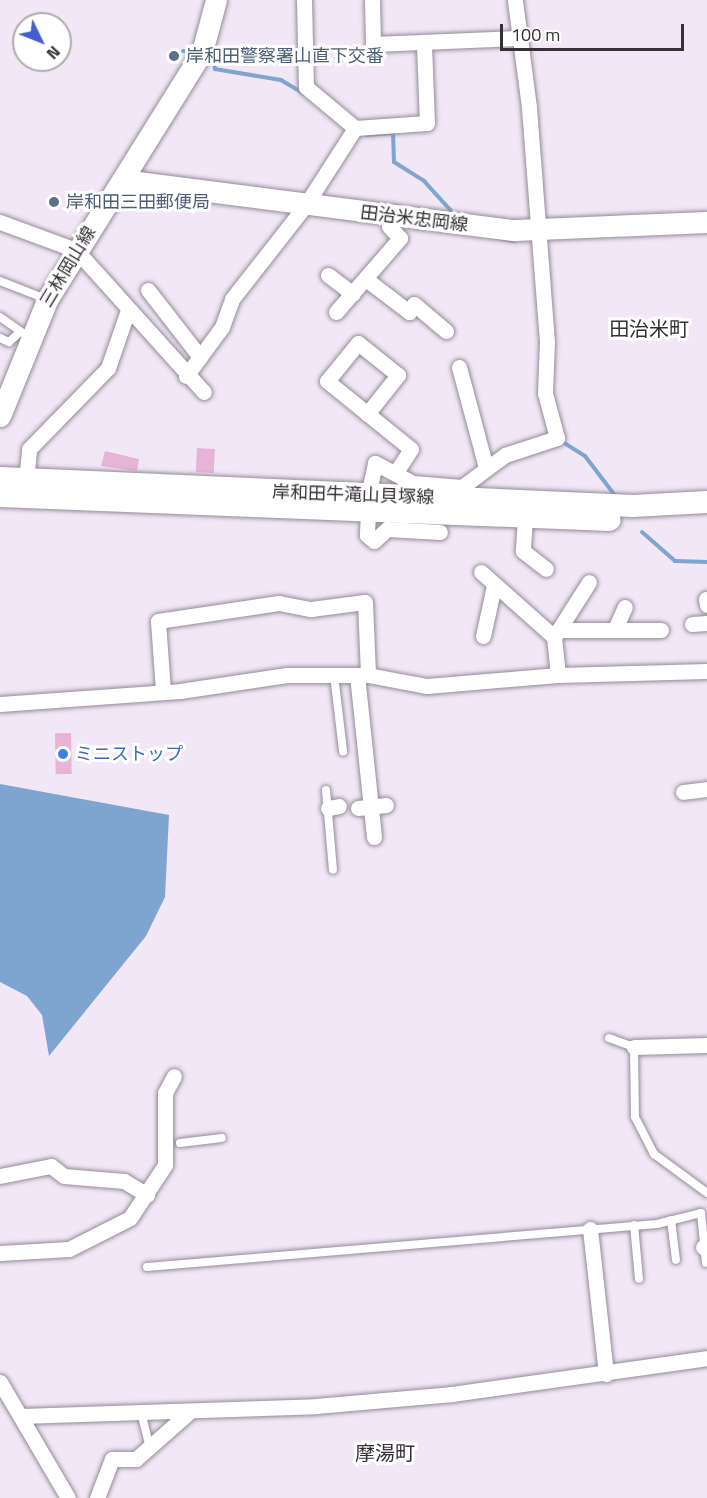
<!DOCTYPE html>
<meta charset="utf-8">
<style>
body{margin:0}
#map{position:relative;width:707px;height:1498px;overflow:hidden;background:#f1e7f6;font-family:"Titillium Web","Noto Sans JP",sans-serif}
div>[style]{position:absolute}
.water>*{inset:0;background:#7da5d0}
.stream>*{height:4px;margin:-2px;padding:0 2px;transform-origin:2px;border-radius:2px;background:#7da5d0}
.building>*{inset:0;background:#e7b4d8;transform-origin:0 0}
.roads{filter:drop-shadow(0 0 2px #948b99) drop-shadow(0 0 2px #948b99)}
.lane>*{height:8px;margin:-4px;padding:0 4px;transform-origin:4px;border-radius:4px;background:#fff}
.street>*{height:15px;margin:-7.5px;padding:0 7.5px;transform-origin:7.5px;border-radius:7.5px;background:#fff}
.secondary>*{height:21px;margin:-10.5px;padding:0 10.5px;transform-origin:10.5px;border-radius:10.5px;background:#fff}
.primary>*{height:22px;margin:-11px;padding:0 11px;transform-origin:11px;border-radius:11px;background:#fff}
.dots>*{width:16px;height:16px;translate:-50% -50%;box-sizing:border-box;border:3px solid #fff;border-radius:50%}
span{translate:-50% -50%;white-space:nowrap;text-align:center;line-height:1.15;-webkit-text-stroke:6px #fff;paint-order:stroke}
.service-label{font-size:18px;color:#4e5e75}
.left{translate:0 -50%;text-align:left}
.street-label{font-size:18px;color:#343036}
.shop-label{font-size:18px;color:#366cbe}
.neighbourhood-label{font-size:20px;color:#343036}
.north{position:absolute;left:12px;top:12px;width:60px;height:60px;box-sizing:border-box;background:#fff;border:2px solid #aeacaf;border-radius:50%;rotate:133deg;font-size:16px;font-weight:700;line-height:24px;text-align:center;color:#343036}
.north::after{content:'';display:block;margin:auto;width:21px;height:27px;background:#445ed1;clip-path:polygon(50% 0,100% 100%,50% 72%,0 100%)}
.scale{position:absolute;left:500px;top:24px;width:184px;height:27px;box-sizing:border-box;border:3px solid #343036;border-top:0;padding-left:8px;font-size:18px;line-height:21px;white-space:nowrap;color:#343036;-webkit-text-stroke:4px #fff;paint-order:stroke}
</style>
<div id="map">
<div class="water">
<div style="clip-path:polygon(0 784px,169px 815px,165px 897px,146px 936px,49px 1056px,42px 1015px,27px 996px,0 982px)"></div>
</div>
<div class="stream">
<div style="left:183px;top:51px;width:7px"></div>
<div style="left:213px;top:51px;width:18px;rotate:84deg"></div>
<div style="left:215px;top:69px;width:67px;rotate:9.5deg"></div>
<div style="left:281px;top:80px;width:27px;rotate:31deg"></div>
<div style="left:366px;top:135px;width:27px;rotate:-4deg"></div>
<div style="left:393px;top:133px;width:29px;rotate:88deg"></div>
<div style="left:394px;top:162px;width:36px;rotate:32deg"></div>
<div style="left:424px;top:181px;width:43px;rotate:47.8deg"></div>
<div style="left:486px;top:235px;width:29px;rotate:12deg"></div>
<div style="left:561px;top:441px;width:28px;rotate:32deg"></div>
<div style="left:585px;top:456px;width:48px;rotate:52.7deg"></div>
<div style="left:642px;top:532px;width:44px;rotate:41.3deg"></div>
<div style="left:675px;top:561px;width:32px;rotate:2deg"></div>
</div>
<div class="building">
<div style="left:197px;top:448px;width:18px;height:24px;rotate:3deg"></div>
<div style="clip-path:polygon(105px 451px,139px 459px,137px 471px,101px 466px)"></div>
<div style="left:71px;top:733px;width:41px;height:16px;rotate:89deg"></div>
</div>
<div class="roads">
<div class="lane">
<div style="left:0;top:281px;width:49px;rotate:21.4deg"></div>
<div style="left:0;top:317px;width:35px;rotate:35deg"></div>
<div style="left:0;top:338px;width:10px;rotate:24deg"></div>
<div style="left:9px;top:342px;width:13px;rotate:-42deg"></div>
<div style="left:334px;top:675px;width:77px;rotate:83.2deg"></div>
<div style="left:326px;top:790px;width:80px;rotate:85deg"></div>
<div style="left:609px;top:1038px;width:27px;rotate:20deg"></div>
<div style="left:634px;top:1047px;width:70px;rotate:89.2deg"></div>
<div style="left:635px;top:1117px;width:42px;rotate:62.8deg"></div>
<div style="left:654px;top:1154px;width:66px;rotate:36.3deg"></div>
<div style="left:180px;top:1143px;width:42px;rotate:-6.8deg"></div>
<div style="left:671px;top:1220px;width:40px;rotate:82.9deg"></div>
<div style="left:634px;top:1225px;width:54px;rotate:84.7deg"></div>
<div style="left:147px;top:1267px;width:512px;rotate:-4.82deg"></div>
<div style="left:657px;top:1224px;width:45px;rotate:-14deg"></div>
<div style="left:701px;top:1213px;width:50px;rotate:84.3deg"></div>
<div style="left:142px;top:1416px;width:30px;rotate:76deg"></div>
</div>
<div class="street">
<div style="left:304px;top:0;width:87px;rotate:88.7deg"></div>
<div style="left:306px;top:87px;width:64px;rotate:39.9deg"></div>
<div style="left:355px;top:128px;width:72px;rotate:-4deg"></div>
<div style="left:427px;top:123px;width:79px;rotate:-92.2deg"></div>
<div style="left:372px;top:0;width:44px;rotate:88.7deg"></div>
<div style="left:373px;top:44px;width:145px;rotate:-2.4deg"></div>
<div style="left:0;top:222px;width:81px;rotate:20.2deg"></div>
<div style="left:76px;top:250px;width:191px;rotate:48deg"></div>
<div style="left:328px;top:275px;width:31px;rotate:37deg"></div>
<div style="left:367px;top:280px;width:53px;rotate:37.3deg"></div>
<div style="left:409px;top:312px;width:9px;rotate:-58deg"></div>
<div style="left:414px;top:304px;width:42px;rotate:40.2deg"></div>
<div style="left:148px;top:290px;width:85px;rotate:52.2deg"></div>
<div style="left:336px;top:312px;width:98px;rotate:-49.1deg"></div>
<div style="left:400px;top:238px;width:16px;rotate:-133deg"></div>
<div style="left:389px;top:226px;width:10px;rotate:-96deg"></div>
<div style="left:459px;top:367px;width:105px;rotate:75deg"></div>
<div style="left:186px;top:376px;width:61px;rotate:-53.7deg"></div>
<div style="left:222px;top:327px;width:30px;rotate:-70deg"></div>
<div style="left:232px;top:299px;width:118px;rotate:-51.9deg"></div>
<div style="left:305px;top:206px;width:93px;rotate:-57.3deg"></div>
<div style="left:367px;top:414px;width:50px;rotate:-51.5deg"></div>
<div style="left:398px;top:375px;width:51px;rotate:-141.3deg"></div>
<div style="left:358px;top:343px;width:49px;rotate:129.2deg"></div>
<div style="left:327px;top:381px;width:108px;rotate:39deg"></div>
<div style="left:411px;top:449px;width:27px;rotate:123deg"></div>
<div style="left:26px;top:480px;width:31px;rotate:-84deg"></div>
<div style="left:29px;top:449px;width:113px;rotate:-45.7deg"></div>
<div style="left:108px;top:368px;width:61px;rotate:-71deg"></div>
<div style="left:368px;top:496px;width:34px;rotate:-78deg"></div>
<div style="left:375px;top:463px;width:43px;rotate:27.8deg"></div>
<div style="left:413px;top:483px;width:49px;rotate:4.7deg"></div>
<div style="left:462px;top:487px;width:54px;rotate:-36.7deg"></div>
<div style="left:505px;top:455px;width:55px;rotate:-18.1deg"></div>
<div style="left:557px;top:438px;width:47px;rotate:-104.9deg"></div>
<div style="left:545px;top:393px;width:51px;rotate:-87.8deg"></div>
<div style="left:547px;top:342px;width:236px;rotate:-94.4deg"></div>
<div style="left:529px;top:107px;width:108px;rotate:-97.5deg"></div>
<div style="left:368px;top:513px;width:22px;rotate:93deg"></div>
<div style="left:367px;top:535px;width:9px;rotate:41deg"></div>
<div style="left:374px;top:541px;width:18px;rotate:-43deg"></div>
<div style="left:387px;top:529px;width:53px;rotate:3.2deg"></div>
<div style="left:525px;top:519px;width:32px;rotate:94deg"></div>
<div style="left:523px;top:551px;width:29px;rotate:38deg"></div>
<div style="left:481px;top:572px;width:98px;rotate:41.7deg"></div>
<div style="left:706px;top:599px;width:6px;rotate:81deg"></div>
<div style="left:692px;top:624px;width:15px;rotate:-4deg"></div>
<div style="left:615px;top:629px;width:24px;rotate:-66deg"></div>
<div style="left:560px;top:630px;width:101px"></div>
<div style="left:483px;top:636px;width:51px;rotate:-77.6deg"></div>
<div style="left:357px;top:675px;width:163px;rotate:84deg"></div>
<div style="left:558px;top:675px;width:38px;rotate:-96deg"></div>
<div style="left:554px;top:637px;width:65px;rotate:-57.5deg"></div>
<div style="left:163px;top:691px;width:70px;rotate:-94.1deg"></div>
<div style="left:158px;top:621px;width:122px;rotate:-8.5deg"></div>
<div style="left:279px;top:603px;width:33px;rotate:11deg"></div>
<div style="left:311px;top:609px;width:54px;rotate:-7.4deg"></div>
<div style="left:365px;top:602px;width:73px;rotate:87.6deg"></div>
<div style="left:0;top:704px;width:180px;rotate:-4.1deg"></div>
<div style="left:180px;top:691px;width:108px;rotate:-8.5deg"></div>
<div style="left:287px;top:675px;width:81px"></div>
<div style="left:368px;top:675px;width:60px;rotate:10.6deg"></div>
<div style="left:427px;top:686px;width:131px;rotate:-4.8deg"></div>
<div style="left:558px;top:675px;width:149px;rotate:-1.5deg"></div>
<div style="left:683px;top:792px;width:24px;rotate:-7deg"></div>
<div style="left:328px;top:808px;width:11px;rotate:-10deg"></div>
<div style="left:358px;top:808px;width:28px;rotate:-6deg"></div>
<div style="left:634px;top:1047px;width:73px;rotate:-1.6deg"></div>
<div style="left:0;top:1176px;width:52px;rotate:-11.1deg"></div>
<div style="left:51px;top:1166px;width:16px;rotate:38deg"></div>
<div style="left:64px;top:1176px;width:60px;rotate:4.8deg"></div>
<div style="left:124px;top:1181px;width:27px;rotate:31deg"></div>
<div style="left:590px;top:1229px;width:146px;rotate:83.7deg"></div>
<div style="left:703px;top:1247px;width:4px;rotate:-14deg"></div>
<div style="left:0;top:1253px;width:69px;rotate:-3.3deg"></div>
<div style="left:69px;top:1249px;width:68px;rotate:-26.9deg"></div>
<div style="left:130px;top:1218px;width:64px;rotate:-56.6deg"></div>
<div style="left:165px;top:1165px;width:72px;rotate:-90deg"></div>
<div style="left:165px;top:1093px;width:19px;rotate:-62deg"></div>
<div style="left:0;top:1382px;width:134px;rotate:59.6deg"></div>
<div style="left:21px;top:1416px;width:295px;rotate:-1.9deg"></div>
<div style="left:316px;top:1406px;width:137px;rotate:-5deg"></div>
<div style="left:452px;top:1394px;width:258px;rotate:-8deg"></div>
<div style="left:97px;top:1498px;width:42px;rotate:-69deg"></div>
<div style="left:112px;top:1459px;width:24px"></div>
<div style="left:136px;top:1459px;width:69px;rotate:-41.5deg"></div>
</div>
<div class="secondary">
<div style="left:122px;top:180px;width:396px;rotate:7.3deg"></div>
<div style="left:515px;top:230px;width:192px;rotate:-2.4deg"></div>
<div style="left:0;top:416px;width:125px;rotate:-67.9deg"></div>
<div style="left:47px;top:300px;width:292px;rotate:-58deg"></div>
<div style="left:202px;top:52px;width:54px;rotate:-74.9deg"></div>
</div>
<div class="primary">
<div style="left:0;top:478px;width:634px;rotate:2.53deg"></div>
<div style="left:633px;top:506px;width:74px;rotate:-3.1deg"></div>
<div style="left:0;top:496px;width:610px;rotate:2.25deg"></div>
</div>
</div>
<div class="dots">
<div style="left:174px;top:56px;background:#5c6f8a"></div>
<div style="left:54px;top:202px;background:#5c6f8a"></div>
<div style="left:63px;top:754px;background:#3f7fe0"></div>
</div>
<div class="service-label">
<span class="left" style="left:186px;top:56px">岸和田警察署山直下交番</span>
<span class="left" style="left:66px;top:202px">岸和田三田郵便局</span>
</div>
<div class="street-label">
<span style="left:414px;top:219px;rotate:7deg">田治米忠岡線</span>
<span style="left:68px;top:267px;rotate:-59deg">三林岡山線</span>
<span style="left:353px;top:495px;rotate:2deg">岸和田牛滝山貝塚線</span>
</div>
<div class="shop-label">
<span class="left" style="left:75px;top:754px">ミニストップ</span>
</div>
<div class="neighbourhood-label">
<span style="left:649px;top:328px">田治米町</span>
<span style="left:385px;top:1452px">摩湯町</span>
</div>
<div class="north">N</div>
<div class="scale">100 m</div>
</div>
